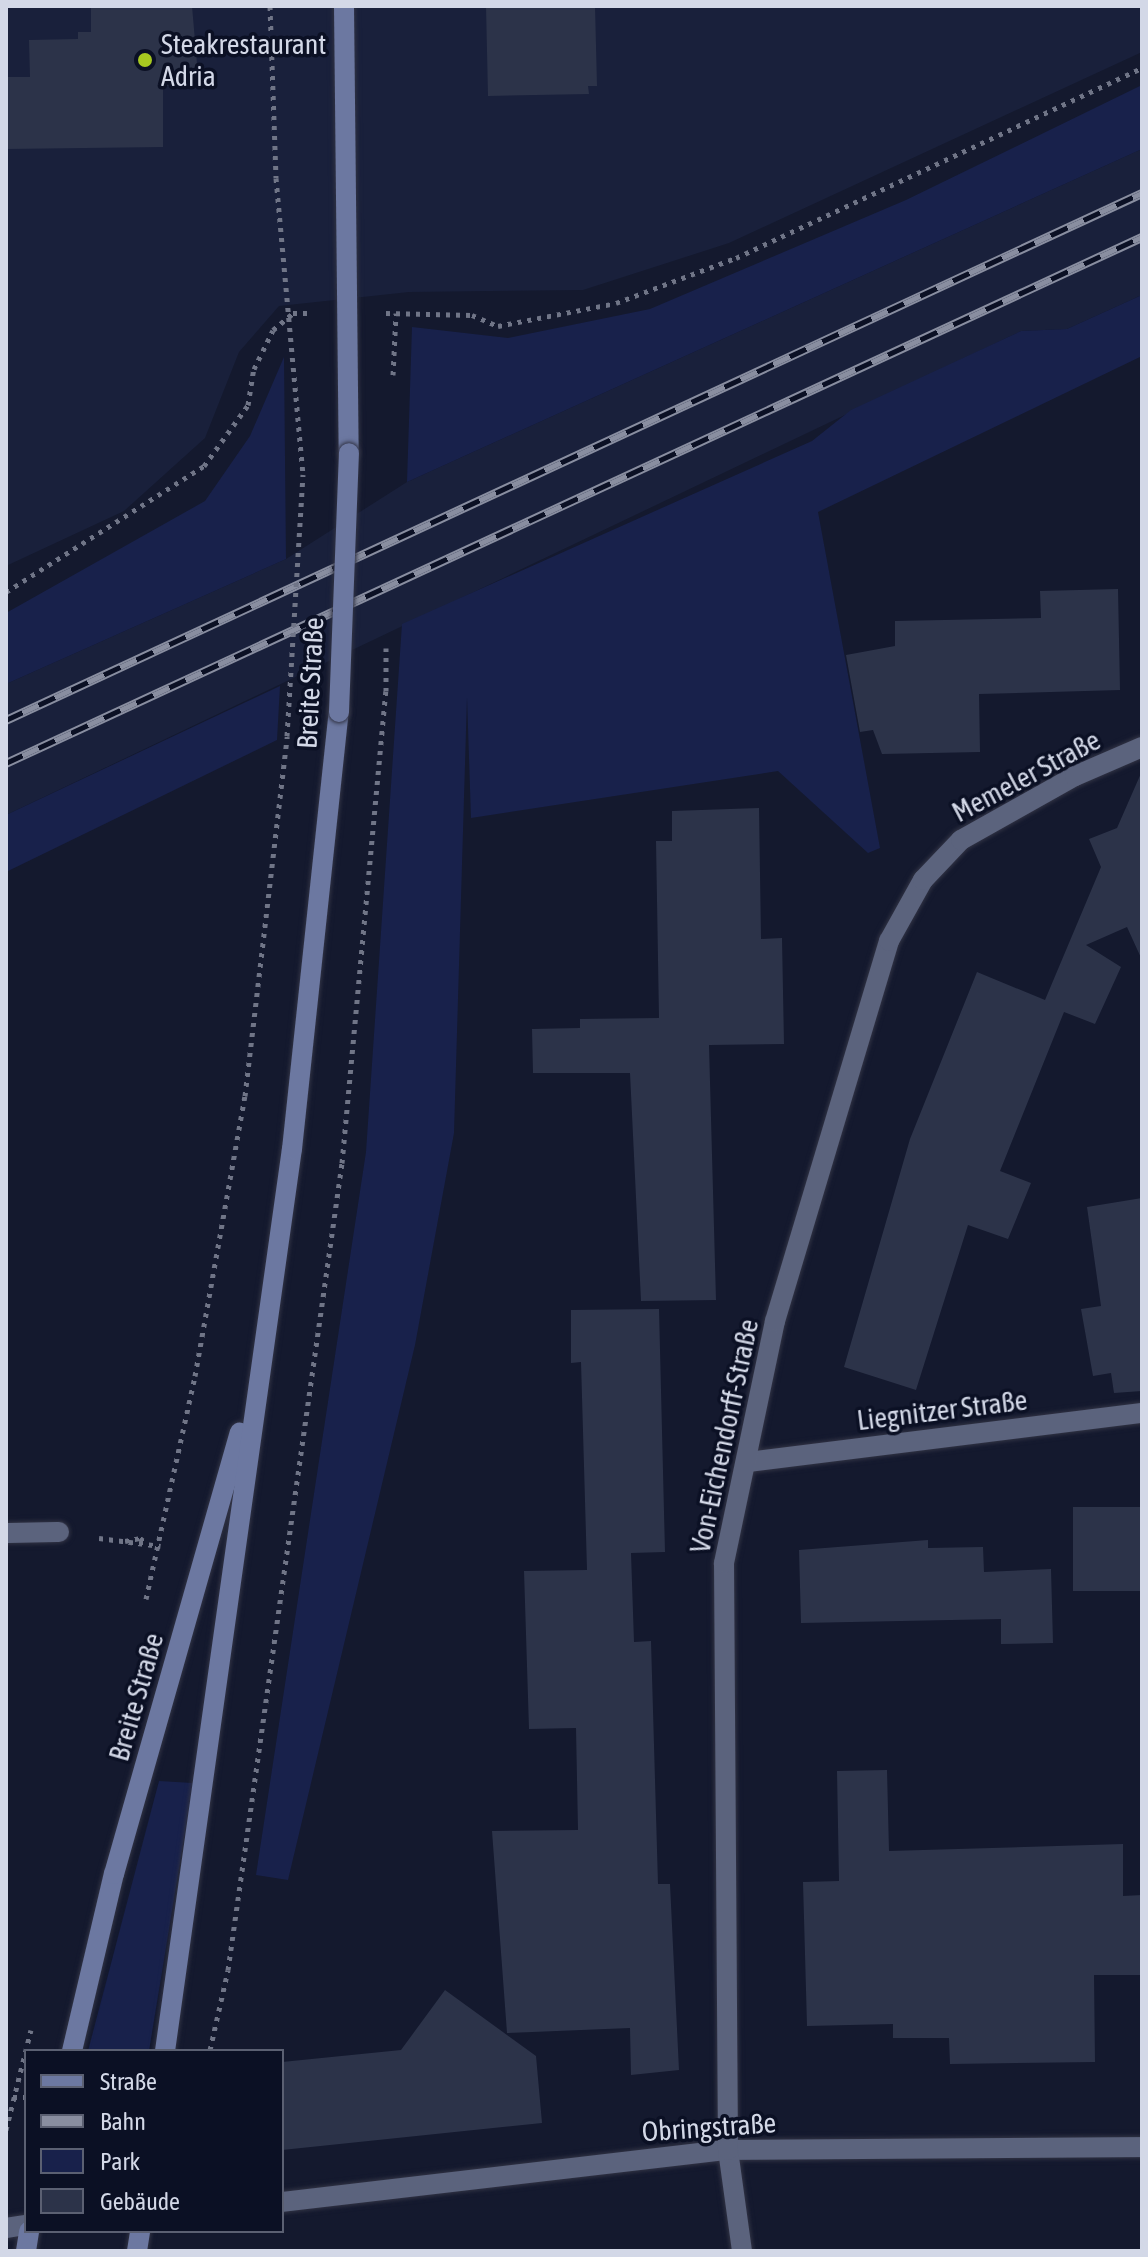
<!DOCTYPE html>
<meta charset="utf-8">
<style>
body{margin:0}
#map{position:relative;width:1148px;height:2257px;overflow:hidden;background:#14192e;font-family:"Asap Condensed",sans-serif}
div>[style]{position:absolute}
.built>*{inset:0;background:#19203b}
.green>*{inset:0;background:#18214b}
.building>*{inset:0;background:#2c3349;transform-origin:0 0}
.path>*{height:5px;margin-top:-2.5px;transform-origin:0;background:repeating-linear-gradient(90deg,#707587 0 4px,transparent 0 10px)}
.roads{filter:drop-shadow(0 0 2px #313344) drop-shadow(0 0 2px #313344)}
.street>*{height:20px;margin:-10px;padding:0 10px;transform-origin:10px;border-radius:10px;background:#5b637d}
.secondary>*{height:20px;margin:-10px;padding:0 10px;transform-origin:10px;border-radius:10px;background:#6c78a1}
.rail>*{height:9px;margin-top:-4.5px;transform-origin:0;background:repeating-linear-gradient(90deg,#0b1024 0 18px,#898ea0 0 36px);box-sizing:border-box;border-block:2px solid #898ea0}
.path-bridge>*{height:5px;margin-top:-2.5px;transform-origin:0;background:repeating-linear-gradient(90deg,#707587 0 4px,transparent 0 10px)}
.bridges{filter:drop-shadow(0 0 2px #313344) drop-shadow(0 0 2px #313344)}
.secondary-bridge>*{height:20px;margin:-10px;padding:0 10px;transform-origin:10px;border-radius:10px;background:#6c78a1}
.dots>*{width:22px;height:22px;translate:-50% -50%;box-sizing:border-box;border:4px solid #0b1024;border-radius:50%}
span{translate:-50% -50%;white-space:nowrap;text-align:center;line-height:1.15;-webkit-text-stroke:7px #0b1024;paint-order:stroke}
.poi-label{font-size:28px;color:#d3d8e7}
.left{translate:0 -50%;text-align:left}
.street-label{font-size:28px;color:#d3d8e7}
.frame{position:absolute;inset:0;border:8px solid #d3d8e7;pointer-events:none}
.legend{position:absolute;left:24px;top:2049px;width:260px;height:184px;box-sizing:border-box;background:#0b1024;border:2px solid #5b6072;margin:0;padding:10px 14px;list-style:none;font-size:24px;color:#d3d8e7}
.legend li{display:flex;align-items:center;gap:16px;height:40px}
.legend b{width:40px;border:2px solid #5b6072}
</style>
<div id="map">
<div class="built">
<div style="clip-path:polygon(6px 6px,1142px 6px,1142px 52px,729px 243px,583px 290px,409px 292px,279px 306px,239px 352px,205px 438px,124px 511px,6px 566px)"></div>
<div style="clip-path:polygon(1142px 149px,1142px 295px,1067px 329px,1021px 331px,6px 815px,6px 684px,286px 559px,407px 482px)"></div>
</div>
<div class="green">
<div style="clip-path:polygon(1142px 85px,1142px 149px,407px 482px,412px 327px,508px 338px,650px 309px,906px 200px)"></div>
<div style="clip-path:polygon(1142px 295px,1142px 356px,818px 512px,880px 848px,868px 853px,778px 771px,471px 818px,467px 697px,454px 1133px,415px 1345px,288px 1880px,256px 1875px,366px 1152px,402px 624px,812px 441px,851px 410px,1021px 331px,1067px 329px)"></div>
<div style="clip-path:polygon(284px 357px,286px 559px,6px 684px,6px 613px,205px 501px,250px 436px)"></div>
<div style="clip-path:polygon(280px 686px,277px 740px,6px 872px,6px 815px)"></div>
<div style="clip-path:polygon(159px 1781px,193px 1783px,149px 2051px,88px 2051px)"></div>
</div>
<div class="building">
<div style="clip-path:polygon(91px 6px,192px 6px,199px 87px,163px 86px,163px 147px,6px 149px,6px 77px,30px 77px,29px 40px,78px 39px,78px 32px,91px 32px)"></div>
<div style="clip-path:polygon(486px 6px,595px 6px,597px 86px,588px 86px,589px 94px,488px 96px)"></div>
<div style="clip-path:polygon(1118px 589px,1120px 690px,979px 694px,980px 752px,882px 754px,873px 730px,860px 732px,846px 655px,895px 646px,895px 621px,1041px 618px,1040px 591px)"></div>
<div style="clip-path:polygon(1142px 771px,1142px 960px,1127px 927px,1086px 945px,1121px 967px,1095px 1024px,1064px 1012px,1000px 1171px,1031px 1183px,1008px 1239px,968px 1225px,916px 1390px,844px 1367px,910px 1139px,977px 972px,1045px 1000px,1101px 867px,1089px 839px,1117px 828px)"></div>
<div style="clip-path:polygon(759px 808px,761px 939px,782px 938px,784px 1044px,709px 1045px,716px 1300px,641px 1301px,630px 1073px,533px 1073px,532px 1029px,580px 1028px,580px 1019px,659px 1018px,656px 841px,672px 841px,672px 811px)"></div>
<div style="clip-path:polygon(1142px 1198px,1142px 1391px,1114px 1393px,1111px 1373px,1093px 1376px,1081px 1309px,1101px 1306px,1087px 1207px)"></div>
<div style="clip-path:polygon(659px 1309px,665px 1552px,631px 1553px,634px 1642px,651px 1641px,658px 1884px,670px 1884px,679px 2070px,631px 2075px,630px 2028px,507px 2033px,492px 1831px,578px 1830px,576px 1728px,529px 1729px,524px 1571px,587px 1570px,581px 1362px,571px 1363px,571px 1310px)"></div>
<div style="left:1142px;top:1507px;width:84px;height:69px;rotate:90deg"></div>
<div style="clip-path:polygon(928px 1540px,928px 1548px,983px 1547px,984px 1572px,1051px 1569px,1053px 1643px,1001px 1644px,1001px 1619px,801px 1623px,799px 1550px)"></div>
<div style="clip-path:polygon(887px 1770px,889px 1851px,1123px 1844px,1123px 1896px,1142px 1895px,1142px 1975px,1094px 1975px,1095px 2062px,950px 2064px,949px 2038px,893px 2038px,893px 2024px,807px 2026px,803px 1882px,839px 1881px,837px 1771px)"></div>
<div style="clip-path:polygon(445px 1990px,536px 2056px,542px 2123px,282px 2150px,282px 2062px,401px 2050px)"></div>
</div>
<div class="path">
<div style="left:270px;top:6px;width:172px;rotate:88deg"></div>
<div style="left:276px;top:178px;width:297px;rotate:84.8deg"></div>
<div style="left:386px;top:313px;width:86px;rotate:1.3deg"></div>
<div style="left:472px;top:315px;width:28px;rotate:23deg"></div>
<div style="left:498px;top:326px;width:120px;rotate:-11deg"></div>
<div style="left:616px;top:303px;width:128px;rotate:-20.6deg"></div>
<div style="left:736px;top:258px;width:448px;rotate:-25.1deg"></div>
<div style="left:393px;top:375px;width:62px;rotate:-87.2deg"></div>
<div style="left:6px;top:592px;width:235px;rotate:-32.5deg"></div>
<div style="left:204px;top:466px;width:75px;rotate:-54.2deg"></div>
<div style="left:248px;top:405px;width:36px;rotate:-81deg"></div>
<div style="left:254px;top:369px;width:43px;rotate:-64deg"></div>
<div style="left:273px;top:330px;width:26px;rotate:-40deg"></div>
<div style="left:293px;top:313px;width:15px"></div>
<div style="left:99px;top:1538px;width:62px;rotate:7.5deg"></div>
<div style="left:125px;top:1541px;width:15px;rotate:-11deg"></div>
<div style="left:140px;top:1538px;width:9px;rotate:41deg"></div>
<div style="left:146px;top:1599px;width:228px;rotate:-77.6deg"></div>
<div style="left:195px;top:1376px;width:284px;rotate:-79.9deg"></div>
<div style="left:245px;top:1096px;width:362px;rotate:-83.3deg"></div>
<div style="left:210px;top:2050px;width:82px;rotate:-77.3deg"></div>
<div style="left:228px;top:1970px;width:815px;rotate:-81.96deg"></div>
<div style="left:342px;top:1163px;width:474px;rotate:-84.7deg"></div>
<div style="left:13px;top:2097px;width:13px"></div>
<div style="left:6px;top:2130px;width:103px;rotate:-76deg"></div>
</div>
<div class="roads">
<div class="street">
<div style="left:748px;top:1462px;width:397px;rotate:-7.1deg"></div>
<div style="left:6px;top:1533px;width:53px;rotate:-1.1deg"></div>
<div style="left:282px;top:2202px;width:449px;rotate:-6.7deg"></div>
<div style="left:728px;top:2150px;width:414px;rotate:-0.4deg"></div>
<div style="left:6px;top:2228px;width:20px;rotate:-9deg"></div>
<div style="left:742px;top:2251px;width:102px;rotate:-97.9deg"></div>
<div style="left:728px;top:2150px;width:587px;rotate:-90.39deg"></div>
<div style="left:724px;top:1563px;width:247px;rotate:-78.1deg"></div>
<div style="left:775px;top:1321px;width:397px;rotate:-73.3deg"></div>
<div style="left:889px;top:941px;width:70px;rotate:-60.9deg"></div>
<div style="left:923px;top:880px;width:55px;rotate:-46.5deg"></div>
<div style="left:961px;top:840px;width:131px;rotate:-29.3deg"></div>
<div style="left:1075px;top:776px;width:73px;rotate:-23.4deg"></div>
</div>
<div class="secondary">
<div style="left:344px;top:6px;width:447px;rotate:89.4deg"></div>
<div style="left:72px;top:2051px;width:182px;rotate:-76.7deg"></div>
<div style="left:114px;top:1874px;width:459px;rotate:-74.1deg"></div>
<div style="left:165px;top:2051px;width:911px;rotate:-81.99deg"></div>
<div style="left:292px;top:1149px;width:440px;rotate:-83.9deg"></div>
<div style="left:26px;top:2251px;width:20px;rotate:-81deg"></div>
<div style="left:137px;top:2251px;width:20px;rotate:-81deg"></div>
</div>
</div>
<div class="rail">
<div style="left:6px;top:720px;width:1252px;rotate:-24.89deg"></div>
<div style="left:6px;top:763px;width:1252px;rotate:-24.85deg"></div>
</div>
<div class="path-bridge">
<div style="left:386px;top:691px;width:43px;rotate:-90deg"></div>
<div style="left:287px;top:736px;width:262px;rotate:-86.5deg"></div>
</div>
<div class="bridges">
<div class="secondary-bridge">
<div style="left:339px;top:712px;width:259px;rotate:-87.8deg"></div>
</div>
</div>
<div class="dots">
<div style="left:145px;top:60px;background:#a7c820"></div>
</div>
<div class="poi-label">
<span class="left" style="left:161px;top:60px">Steakrestaurant<br>Adria</span>
</div>
<div class="street-label">
<span style="left:310px;top:683px;rotate:-87deg">Breite Straße</span>
<span style="left:1026px;top:776px;rotate:-28deg">Memeler Straße</span>
<span style="left:942px;top:1410px;rotate:-7deg">Liegnitzer Straße</span>
<span style="left:724px;top:1436px;rotate:-78deg">Von-Eichendorff-Straße</span>
<span style="left:136px;top:1697px;rotate:-74deg">Breite Straße</span>
<span style="left:709px;top:2127px;rotate:-4deg">Obringstraße</span>
</div>
<div class="frame"></div>
<ul class="legend">
<li><b style="height:10px;background:#6c78a1"></b>Straße</li>
<li><b style="height:10px;background:#898ea0"></b>Bahn</li>
<li><b style="height:22px;background:#18214b"></b>Park</li>
<li><b style="height:22px;background:#2c3349"></b>Gebäude</li>
</ul>
</div>
